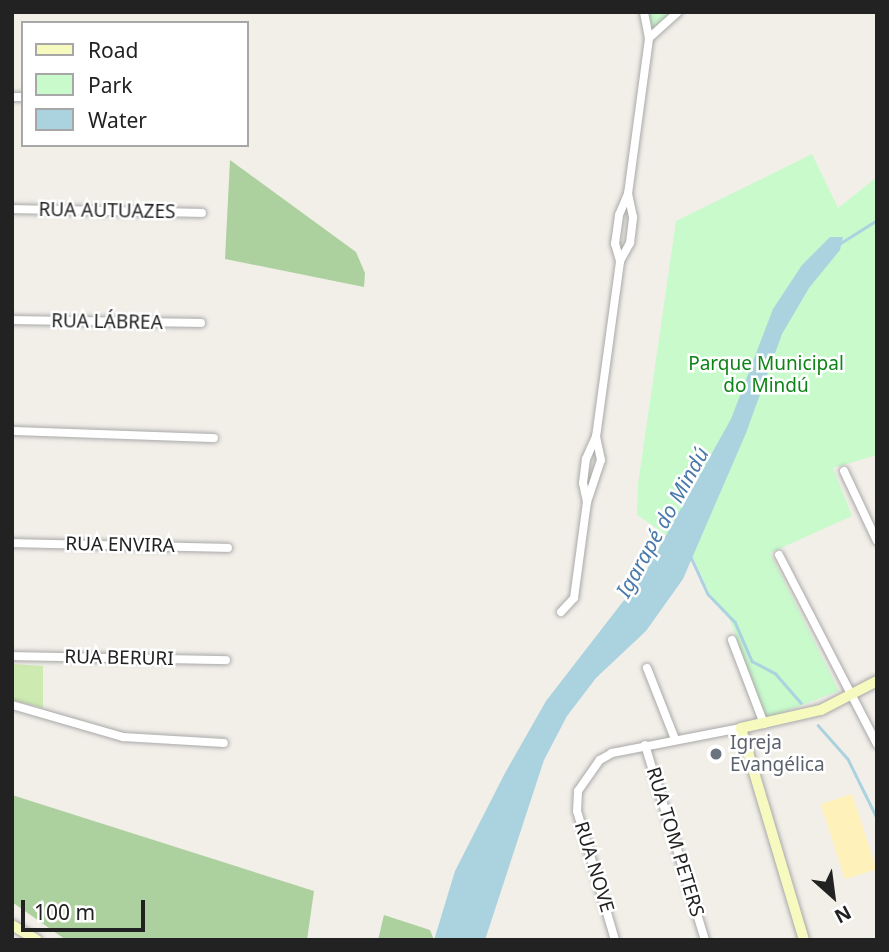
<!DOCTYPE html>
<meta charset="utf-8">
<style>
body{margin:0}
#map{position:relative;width:889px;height:952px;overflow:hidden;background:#f2efe9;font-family:"Noto Sans",sans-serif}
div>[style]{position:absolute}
.grass>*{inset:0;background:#cdebb0}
.forest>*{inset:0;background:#add19e}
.sand>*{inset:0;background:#fff1ba;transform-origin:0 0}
.park>*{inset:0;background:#c8facc}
.water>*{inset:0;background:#aad3df}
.stream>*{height:2.5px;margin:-1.25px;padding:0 1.25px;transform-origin:1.25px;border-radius:1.25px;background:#aad3df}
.roads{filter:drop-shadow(0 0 2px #a9a9a9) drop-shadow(0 0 2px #a9a9a9)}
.street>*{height:8px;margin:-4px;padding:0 4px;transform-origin:4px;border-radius:4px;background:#fff}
.secondary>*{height:10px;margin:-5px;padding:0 5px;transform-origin:5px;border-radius:5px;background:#f7fabf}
.dots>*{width:19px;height:19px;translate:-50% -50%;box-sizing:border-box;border:4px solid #fff;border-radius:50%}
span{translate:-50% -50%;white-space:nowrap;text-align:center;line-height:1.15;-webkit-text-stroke:5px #fff;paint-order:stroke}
.street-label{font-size:19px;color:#222}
.park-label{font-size:19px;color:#0c8416}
.worship-label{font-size:19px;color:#5b616d}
.left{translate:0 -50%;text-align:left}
.water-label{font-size:21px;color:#4a7aab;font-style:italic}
.frame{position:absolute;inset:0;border:14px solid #222;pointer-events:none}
.legend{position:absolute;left:21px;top:21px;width:228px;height:126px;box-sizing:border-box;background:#fff;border:2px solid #a7a7a7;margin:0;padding:9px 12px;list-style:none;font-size:21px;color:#222}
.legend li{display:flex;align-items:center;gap:14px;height:35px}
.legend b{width:35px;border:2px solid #a7a7a7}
.north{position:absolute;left:798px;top:861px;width:70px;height:70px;-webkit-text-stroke:5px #fff;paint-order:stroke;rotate:152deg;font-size:19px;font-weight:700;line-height:28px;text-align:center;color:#222}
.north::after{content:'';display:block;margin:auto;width:24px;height:32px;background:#222;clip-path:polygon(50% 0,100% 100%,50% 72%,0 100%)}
.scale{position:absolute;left:21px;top:900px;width:124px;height:32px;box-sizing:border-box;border:4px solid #222;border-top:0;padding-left:9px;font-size:21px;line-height:24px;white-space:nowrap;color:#222;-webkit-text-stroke:5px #fff;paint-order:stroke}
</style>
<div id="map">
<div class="grass">
<div style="clip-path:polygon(12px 664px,43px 666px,43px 708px,12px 700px)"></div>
</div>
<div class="forest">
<div style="clip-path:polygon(230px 160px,356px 252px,365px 273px,364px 287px,225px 259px)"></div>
<div style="clip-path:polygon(12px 795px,314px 891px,307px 940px,66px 940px,12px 902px)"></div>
<div style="clip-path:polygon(384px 915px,430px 930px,434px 940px,378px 940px)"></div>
</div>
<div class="sand">
<div style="left:852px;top:794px;width:79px;height:33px;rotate:72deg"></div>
</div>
<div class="park">
<div style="clip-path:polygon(647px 12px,675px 12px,650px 31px)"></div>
<div style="clip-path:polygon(812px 154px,838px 208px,877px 177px,877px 455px,833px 468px,852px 516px,770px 553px,839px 691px,765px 719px,730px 620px,710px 594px,690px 551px,637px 515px,638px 484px,676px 221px)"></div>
</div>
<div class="water">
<div style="clip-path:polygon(830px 237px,843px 237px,840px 250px,809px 288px,782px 334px,746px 433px,683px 579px,646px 631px,596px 678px,567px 716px,544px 760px,485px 940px,434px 940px,455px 871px,505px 773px,546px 701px,645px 573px,731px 419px,773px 309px,802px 265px)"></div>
</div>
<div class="stream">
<div style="left:839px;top:244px;width:45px;rotate:-32.3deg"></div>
<div style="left:691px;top:557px;width:41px;rotate:65.3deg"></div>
<div style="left:708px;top:594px;width:39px;rotate:46deg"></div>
<div style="left:735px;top:622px;width:43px;rotate:66.4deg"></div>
<div style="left:752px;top:661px;width:27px;rotate:28deg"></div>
<div style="left:776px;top:674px;width:38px;rotate:49deg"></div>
<div style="left:818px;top:725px;width:45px;rotate:48.6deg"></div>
<div style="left:848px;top:759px;width:66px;rotate:63.8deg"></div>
</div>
<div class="roads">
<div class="street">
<div style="left:649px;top:38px;width:39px;rotate:-42deg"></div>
<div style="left:12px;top:97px;width:11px"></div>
<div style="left:12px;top:209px;width:190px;rotate:1.2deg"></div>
<div style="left:620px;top:261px;width:18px;rotate:-106deg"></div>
<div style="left:615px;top:244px;width:29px;rotate:-82deg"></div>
<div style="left:619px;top:215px;width:23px;rotate:-67deg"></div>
<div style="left:628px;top:194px;width:157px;rotate:-82.3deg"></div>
<div style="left:649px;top:38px;width:26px;rotate:-101deg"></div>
<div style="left:12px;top:320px;width:189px;rotate:0.9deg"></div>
<div style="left:12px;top:431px;width:202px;rotate:2deg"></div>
<div style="left:844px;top:471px;width:77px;rotate:64.8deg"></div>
<div style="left:587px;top:502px;width:44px;rotate:-71.6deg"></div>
<div style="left:601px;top:460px;width:24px;rotate:-102deg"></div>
<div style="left:12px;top:543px;width:216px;rotate:1.3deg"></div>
<div style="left:779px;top:555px;width:213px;rotate:62.6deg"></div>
<div style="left:561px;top:612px;width:19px;rotate:-47deg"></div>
<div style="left:574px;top:598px;width:97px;rotate:-82.3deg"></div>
<div style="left:587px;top:502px;width:19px;rotate:-102deg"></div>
<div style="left:583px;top:483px;width:24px;rotate:-83deg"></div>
<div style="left:586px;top:459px;width:24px;rotate:-66deg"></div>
<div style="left:596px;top:437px;width:178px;rotate:-82.2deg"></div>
<div style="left:620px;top:261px;width:21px;rotate:-61deg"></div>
<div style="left:630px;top:243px;width:26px;rotate:-83deg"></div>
<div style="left:633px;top:217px;width:24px;rotate:-102deg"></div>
<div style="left:732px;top:640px;width:90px;rotate:69.1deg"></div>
<div style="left:12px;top:656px;width:214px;rotate:1.1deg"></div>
<div style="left:647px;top:668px;width:76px;rotate:68.5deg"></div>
<div style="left:12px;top:705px;width:116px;rotate:16.1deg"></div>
<div style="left:123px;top:737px;width:101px;rotate:3.4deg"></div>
<div style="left:645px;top:745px;width:204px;rotate:72.9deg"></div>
<div style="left:615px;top:940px;width:134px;rotate:-106.4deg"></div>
<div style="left:577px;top:811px;width:20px;rotate:-87deg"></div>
<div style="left:578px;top:791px;width:38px;rotate:-55deg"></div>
<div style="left:600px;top:760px;width:14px;rotate:-30deg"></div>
<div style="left:612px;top:753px;width:131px;rotate:-11deg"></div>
</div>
<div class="secondary">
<div style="left:12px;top:925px;width:29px;rotate:31deg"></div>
<div style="left:804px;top:940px;width:221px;rotate:-106.6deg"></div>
<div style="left:741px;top:728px;width:82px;rotate:-12.7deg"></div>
<div style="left:821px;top:710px;width:63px;rotate:-27.4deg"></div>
</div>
</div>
<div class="dots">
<div style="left:716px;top:754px;background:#6b7280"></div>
</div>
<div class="street-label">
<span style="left:107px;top:211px;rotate:1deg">RUA AUTUAZES</span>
<span style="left:107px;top:322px;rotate:1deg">RUA LÁBREA</span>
<span style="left:120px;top:545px;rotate:1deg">RUA ENVIRA</span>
<span style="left:119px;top:658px;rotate:1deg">RUA BERURI</span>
<span style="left:675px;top:842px;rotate:73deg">RUA TOM PETERS</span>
<span style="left:594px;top:867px;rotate:73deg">RUA NOVE</span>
</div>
<div class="park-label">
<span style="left:766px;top:375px">Parque Municipal<br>do Mindú</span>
</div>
<div class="worship-label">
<span class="left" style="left:730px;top:754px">Igreja<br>Evangélica</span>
</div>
<div class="water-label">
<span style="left:662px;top:522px;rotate:-61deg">Igarapé do Mindú</span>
</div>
<div class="frame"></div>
<ul class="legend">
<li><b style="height:9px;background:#f7fabf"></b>Road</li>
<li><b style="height:19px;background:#c8facc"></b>Park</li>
<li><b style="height:19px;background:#aad3df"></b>Water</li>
</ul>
<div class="north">N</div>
<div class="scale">100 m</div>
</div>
